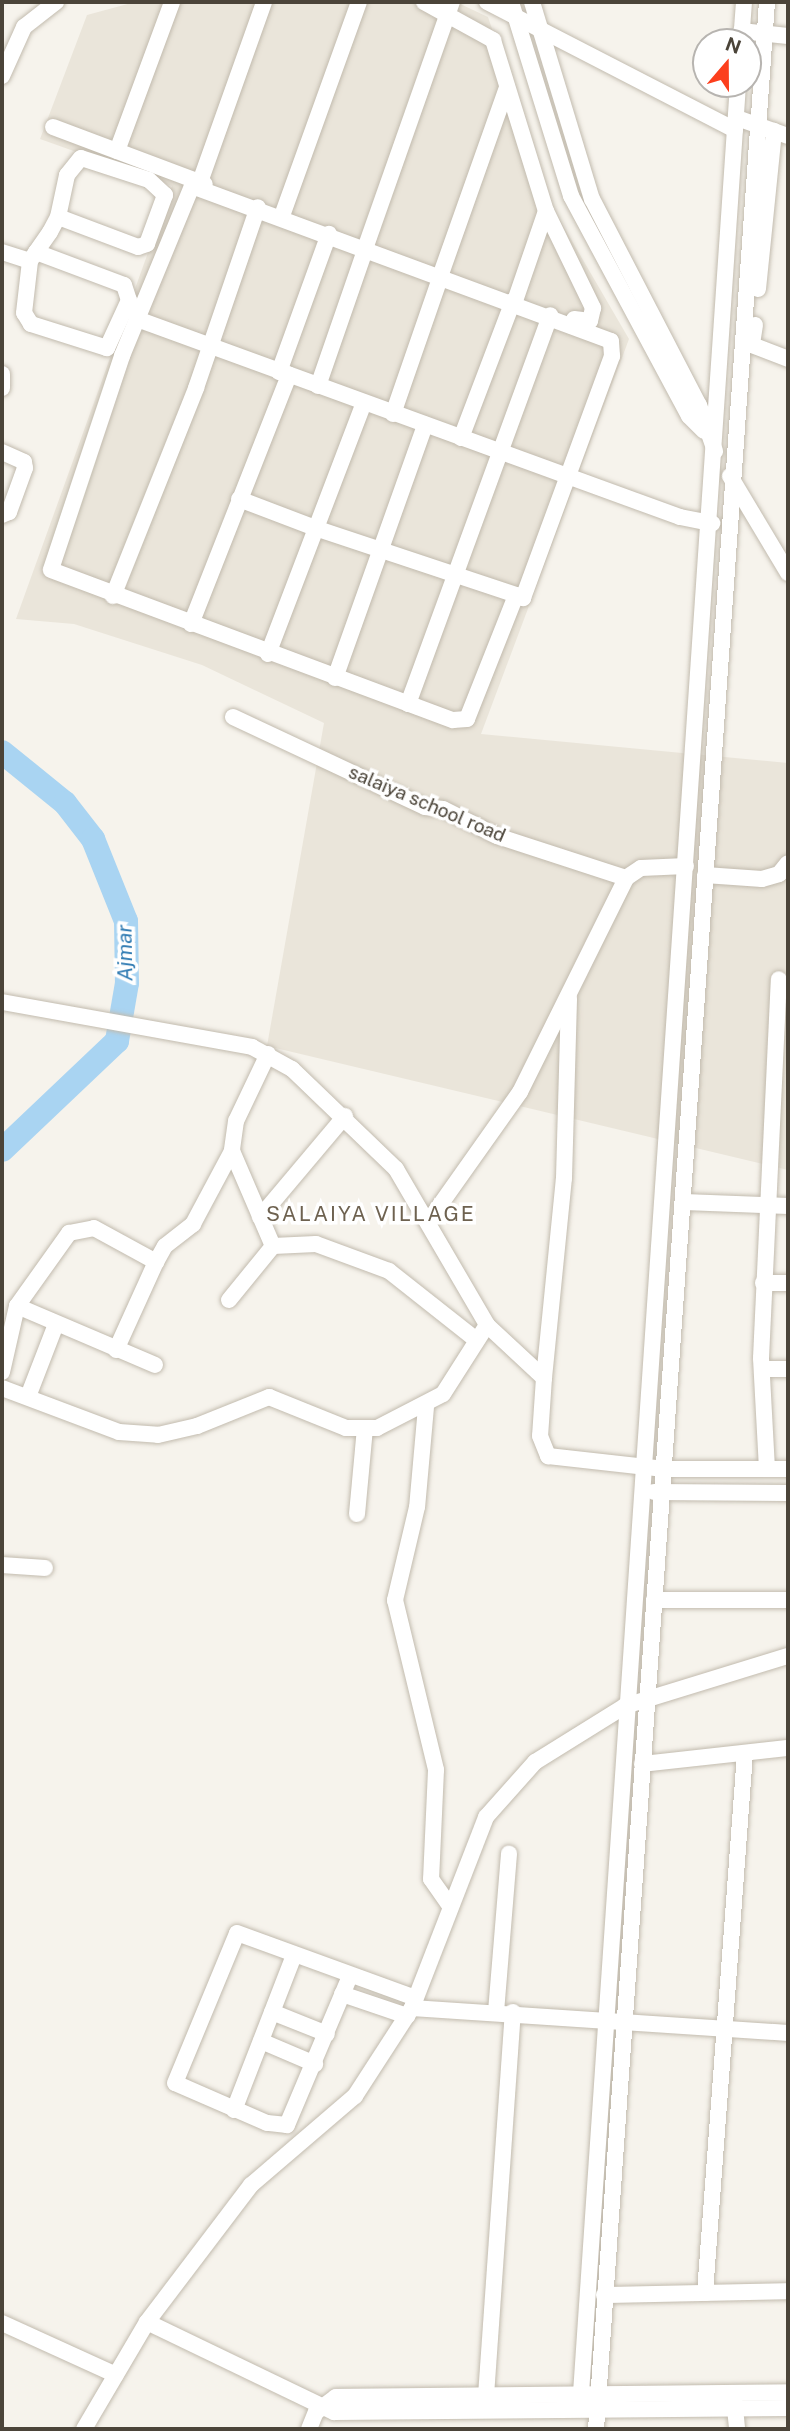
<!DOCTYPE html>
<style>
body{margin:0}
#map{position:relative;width:790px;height:2431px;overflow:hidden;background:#f6f3ec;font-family:"Public Sans",sans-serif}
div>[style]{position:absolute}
.residential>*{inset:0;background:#eae5da}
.river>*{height:24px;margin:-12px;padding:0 12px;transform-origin:12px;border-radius:12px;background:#a9d4f2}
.roads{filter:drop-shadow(0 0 2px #c2bbae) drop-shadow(0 0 2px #c2bbae)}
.minor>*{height:16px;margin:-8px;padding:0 8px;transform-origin:8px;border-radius:8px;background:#fff}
span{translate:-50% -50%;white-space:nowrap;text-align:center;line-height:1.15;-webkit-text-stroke:7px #fff;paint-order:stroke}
.street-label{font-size:19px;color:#4b4439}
.water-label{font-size:21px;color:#2e7ab2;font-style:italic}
.neighbourhood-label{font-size:21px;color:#6e6250;letter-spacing:2px}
.frame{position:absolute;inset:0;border:4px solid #4b4439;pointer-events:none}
.north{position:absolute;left:692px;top:28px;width:70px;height:70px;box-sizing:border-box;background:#fff;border:2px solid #b7b4b0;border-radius:50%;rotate:20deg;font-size:19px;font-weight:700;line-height:28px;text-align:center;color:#4b4439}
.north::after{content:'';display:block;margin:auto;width:24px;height:32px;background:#fc3f1d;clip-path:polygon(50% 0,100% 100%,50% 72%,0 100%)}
</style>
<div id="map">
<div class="residential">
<div style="clip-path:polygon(135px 2px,456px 2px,488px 17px,551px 205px,629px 339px,481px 734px,788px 763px,788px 1170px,267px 1046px,324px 723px,202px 665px,74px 624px,16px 619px,172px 186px,40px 139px,87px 15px)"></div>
</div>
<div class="river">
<div style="left:2px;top:752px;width:81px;rotate:39deg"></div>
<div style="left:65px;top:803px;width:46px;rotate:52.1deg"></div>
<div style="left:93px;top:839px;width:88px;rotate:68.1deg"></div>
<div style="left:126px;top:921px;width:62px;rotate:89.1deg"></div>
<div style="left:127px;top:983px;width:59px;rotate:99.8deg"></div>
<div style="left:117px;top:1041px;width:158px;rotate:136.5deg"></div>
</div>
<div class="roads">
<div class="minor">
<div style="left:424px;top:2px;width:79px;rotate:28.8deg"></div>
<div style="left:493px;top:40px;width:179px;rotate:72.8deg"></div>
<div style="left:546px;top:211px;width:108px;rotate:64.1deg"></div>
<div style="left:593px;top:308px;width:13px;rotate:103deg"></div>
<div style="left:590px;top:321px;width:16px;rotate:-173deg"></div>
<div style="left:487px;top:2px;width:279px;rotate:27.3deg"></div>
<div style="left:511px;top:2px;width:203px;rotate:72.8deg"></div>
<div style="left:571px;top:196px;width:250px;rotate:61.8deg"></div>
<div style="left:689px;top:416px;width:21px;rotate:45deg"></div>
<div style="left:532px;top:2px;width:206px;rotate:73.1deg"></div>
<div style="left:592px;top:199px;width:232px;rotate:62.6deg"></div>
<div style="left:699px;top:405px;width:49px;rotate:70.8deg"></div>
<div style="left:741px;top:31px;width:47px;rotate:6.1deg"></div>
<div style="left:741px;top:42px;width:40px;rotate:-85.7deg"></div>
<div style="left:2px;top:76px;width:54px;rotate:-65.8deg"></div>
<div style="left:24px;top:27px;width:41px;rotate:-38deg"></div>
<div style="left:737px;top:118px;width:54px;rotate:19.4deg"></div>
<div style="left:53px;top:127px;width:162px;rotate:20.6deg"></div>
<div style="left:117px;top:151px;width:159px;rotate:-69.7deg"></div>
<div style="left:200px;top:182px;width:191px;rotate:-70.4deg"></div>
<div style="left:283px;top:213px;width:224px;rotate:-70.2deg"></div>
<div style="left:367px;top:243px;width:256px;rotate:-70.6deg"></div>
<div style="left:2px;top:252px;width:29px;rotate:18deg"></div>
<div style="left:36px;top:252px;width:94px;rotate:20.6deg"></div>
<div style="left:124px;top:285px;width:16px;rotate:72deg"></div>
<div style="left:129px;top:300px;width:53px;rotate:114.6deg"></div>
<div style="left:107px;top:348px;width:80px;rotate:-162.5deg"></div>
<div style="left:31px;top:324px;width:13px;rotate:-122deg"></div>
<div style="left:24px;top:313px;width:52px;rotate:-83.4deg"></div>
<div style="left:30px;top:261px;width:11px;rotate:-56deg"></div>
<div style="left:36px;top:252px;width:24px;rotate:-55deg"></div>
<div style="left:50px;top:232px;width:17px;rotate:-62deg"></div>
<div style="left:58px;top:217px;width:43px;rotate:-77.9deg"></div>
<div style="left:67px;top:175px;width:22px;rotate:-51deg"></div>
<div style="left:81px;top:158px;width:71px;rotate:17.9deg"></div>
<div style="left:149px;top:180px;width:22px;rotate:43deg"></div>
<div style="left:165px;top:195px;width:52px;rotate:110.2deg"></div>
<div style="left:147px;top:244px;width:9px;rotate:162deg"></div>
<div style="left:138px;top:247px;width:85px;rotate:-159.4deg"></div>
<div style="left:442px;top:271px;width:195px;rotate:-70.5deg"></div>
<div style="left:758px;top:289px;width:159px;rotate:-84.2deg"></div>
<div style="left:516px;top:298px;width:92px;rotate:-71deg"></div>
<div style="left:137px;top:319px;width:578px;rotate:20.03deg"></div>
<div style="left:680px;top:517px;width:33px;rotate:11deg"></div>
<div style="left:755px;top:325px;width:20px;rotate:99deg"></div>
<div style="left:752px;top:345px;width:39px;rotate:21deg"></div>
<div style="left:279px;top:372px;width:147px;rotate:-70.1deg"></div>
<div style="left:2px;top:374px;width:14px;rotate:90deg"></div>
<div style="left:318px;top:386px;width:147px;rotate:-70.9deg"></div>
<div style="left:393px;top:414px;width:147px;rotate:-70.9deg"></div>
<div style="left:461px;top:438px;width:147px;rotate:-69.2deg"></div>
<div style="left:2px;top:452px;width:24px;rotate:24deg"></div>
<div style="left:24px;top:462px;width:6px;rotate:81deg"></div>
<div style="left:25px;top:468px;width:47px;rotate:110deg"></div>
<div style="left:9px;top:512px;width:8px;rotate:157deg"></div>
<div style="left:730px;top:476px;width:113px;rotate:59.1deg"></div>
<div style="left:239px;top:499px;width:85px;rotate:20.8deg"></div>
<div style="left:318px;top:529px;width:209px;rotate:18.4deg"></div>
<div style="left:516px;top:595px;width:8px;rotate:23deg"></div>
<div style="left:523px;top:598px;width:258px;rotate:-69.8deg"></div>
<div style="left:612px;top:356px;width:15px;rotate:-94deg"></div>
<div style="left:611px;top:341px;width:447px;rotate:-159.7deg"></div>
<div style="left:192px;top:186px;width:184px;rotate:112.4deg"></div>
<div style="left:122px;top:356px;width:225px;rotate:108.4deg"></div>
<div style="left:51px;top:570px;width:429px;rotate:20.5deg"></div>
<div style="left:453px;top:720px;width:14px;rotate:-4deg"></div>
<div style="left:467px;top:719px;width:133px;rotate:-68.4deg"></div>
<div style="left:113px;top:596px;width:224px;rotate:-68.2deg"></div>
<div style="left:196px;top:388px;width:191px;rotate:-71.1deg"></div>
<div style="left:191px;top:624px;width:268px;rotate:-68.5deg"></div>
<div style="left:268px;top:654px;width:269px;rotate:-69.1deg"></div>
<div style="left:335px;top:678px;width:269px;rotate:-70.4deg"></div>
<div style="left:408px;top:704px;width:414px;rotate:-69.9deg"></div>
<div style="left:233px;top:717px;width:212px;rotate:25.1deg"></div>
<div style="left:425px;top:807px;width:18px;rotate:6deg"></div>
<div style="left:443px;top:809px;width:60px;rotate:26.6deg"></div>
<div style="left:497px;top:836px;width:136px;rotate:18deg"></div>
<div style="left:705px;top:875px;width:57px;rotate:4deg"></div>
<div style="left:762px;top:879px;width:18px;rotate:-16deg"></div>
<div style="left:779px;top:874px;width:14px;rotate:-51deg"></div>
<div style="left:2px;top:1002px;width:254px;rotate:10.2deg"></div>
<div style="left:252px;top:1047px;width:46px;rotate:28.8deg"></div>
<div style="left:292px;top:1069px;width:144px;rotate:43.9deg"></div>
<div style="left:396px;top:1169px;width:181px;rotate:59.7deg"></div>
<div style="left:487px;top:1325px;width:78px;rotate:42.9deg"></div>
<div style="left:544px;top:1378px;width:58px;rotate:93.9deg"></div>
<div style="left:540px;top:1436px;width:22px;rotate:68deg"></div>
<div style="left:548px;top:1456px;width:117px;rotate:6.4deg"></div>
<div style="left:664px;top:1469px;width:124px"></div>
<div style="left:268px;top:1054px;width:74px;rotate:115.5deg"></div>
<div style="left:236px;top:1121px;width:30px;rotate:98deg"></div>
<div style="left:232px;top:1151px;width:103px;rotate:66.7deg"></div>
<div style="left:273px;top:1246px;width:43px;rotate:-2.7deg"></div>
<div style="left:316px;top:1244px;width:78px;rotate:20.3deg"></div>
<div style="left:389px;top:1271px;width:110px;rotate:38.3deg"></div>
<div style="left:684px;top:1202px;width:104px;rotate:2.2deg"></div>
<div style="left:260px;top:1217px;width:132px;rotate:-49.9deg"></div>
<div style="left:428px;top:1222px;width:159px;rotate:-54.7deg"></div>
<div style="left:520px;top:1092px;width:239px;rotate:-63.6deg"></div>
<div style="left:626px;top:878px;width:18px;rotate:-34deg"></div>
<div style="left:641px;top:868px;width:45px;rotate:-2.5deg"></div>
<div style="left:763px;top:1283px;width:25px"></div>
<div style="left:229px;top:1300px;width:70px;rotate:-50.8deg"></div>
<div style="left:17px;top:1306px;width:150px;rotate:23.1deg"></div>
<div style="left:116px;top:1350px;width:97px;rotate:-65.6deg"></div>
<div style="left:762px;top:1369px;width:26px"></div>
<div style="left:2px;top:1372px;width:68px;rotate:-77.2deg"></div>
<div style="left:17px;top:1306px;width:90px;rotate:-54.5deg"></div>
<div style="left:69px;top:1233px;width:25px;rotate:-11deg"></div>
<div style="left:94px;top:1228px;width:71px;rotate:28.7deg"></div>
<div style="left:156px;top:1262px;width:18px;rotate:-61deg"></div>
<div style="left:165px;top:1246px;width:36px;rotate:-38deg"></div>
<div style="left:193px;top:1224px;width:83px;rotate:-61.9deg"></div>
<div style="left:544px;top:1378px;width:201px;rotate:-84.3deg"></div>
<div style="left:564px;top:1178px;width:180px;rotate:-88.4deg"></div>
<div style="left:2px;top:1388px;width:125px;rotate:20.6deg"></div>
<div style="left:119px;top:1432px;width:39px;rotate:4deg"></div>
<div style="left:158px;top:1435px;width:40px;rotate:-13deg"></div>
<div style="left:197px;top:1426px;width:78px;rotate:-21.9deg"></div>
<div style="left:269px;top:1397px;width:83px;rotate:21.9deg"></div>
<div style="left:346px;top:1428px;width:31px"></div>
<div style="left:377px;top:1428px;width:74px;rotate:-27.3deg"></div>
<div style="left:443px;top:1394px;width:82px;rotate:-57.5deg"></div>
<div style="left:29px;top:1394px;width:75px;rotate:-68.9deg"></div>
<div style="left:426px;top:1407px;width:100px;rotate:95.1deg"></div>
<div style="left:417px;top:1507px;width:96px;rotate:103.3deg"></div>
<div style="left:395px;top:1600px;width:175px;rotate:76.4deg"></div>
<div style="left:436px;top:1770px;width:109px;rotate:92.6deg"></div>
<div style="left:431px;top:1879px;width:32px;rotate:55deg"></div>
<div style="left:767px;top:1469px;width:111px;rotate:-93.1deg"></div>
<div style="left:761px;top:1358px;width:379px;rotate:-87.3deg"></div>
<div style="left:654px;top:1492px;width:134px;rotate:0.4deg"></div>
<div style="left:357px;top:1514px;width:86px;rotate:-84.7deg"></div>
<div style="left:2px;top:1565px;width:43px;rotate:4deg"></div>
<div style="left:654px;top:1600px;width:134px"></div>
<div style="left:642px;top:1764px;width:147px;rotate:-6.3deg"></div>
<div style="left:350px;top:1976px;width:162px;rotate:112.9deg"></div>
<div style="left:287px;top:2125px;width:20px;rotate:-174deg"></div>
<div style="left:267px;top:2123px;width:100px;rotate:-156.5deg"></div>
<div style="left:175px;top:2083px;width:162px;rotate:-67.5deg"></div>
<div style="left:237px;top:1933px;width:190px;rotate:20deg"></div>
<div style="left:342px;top:1994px;width:69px;rotate:18.7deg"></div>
<div style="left:412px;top:2008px;width:377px;rotate:3.8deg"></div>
<div style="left:272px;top:2012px;width:59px;rotate:21.8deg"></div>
<div style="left:496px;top:2012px;width:159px;rotate:-85.3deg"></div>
<div style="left:261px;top:2041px;width:59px;rotate:23.1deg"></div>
<div style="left:234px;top:2110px;width:166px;rotate:-68.8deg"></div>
<div style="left:705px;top:2293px;width:541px;rotate:-85.76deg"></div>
<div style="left:604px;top:2295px;width:184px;rotate:-1.2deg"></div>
<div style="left:147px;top:2322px;width:208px;rotate:25.7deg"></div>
<div style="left:334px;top:2412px;width:454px;rotate:-0.5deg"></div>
<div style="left:2px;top:2323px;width:125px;rotate:24.5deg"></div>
<div style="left:486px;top:2396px;width:385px;rotate:-86deg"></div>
<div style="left:734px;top:2399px;width:30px;rotate:84deg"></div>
<div style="left:580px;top:2408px;width:2329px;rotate:-86.11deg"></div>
<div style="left:84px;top:2429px;width:124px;rotate:-59.5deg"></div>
<div style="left:147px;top:2322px;width:172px;rotate:-52.8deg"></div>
<div style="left:251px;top:2185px;width:137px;rotate:-40.6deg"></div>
<div style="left:355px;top:2096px;width:105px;rotate:-57.1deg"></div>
<div style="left:412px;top:2008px;width:205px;rotate:-68.8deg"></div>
<div style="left:486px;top:1817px;width:74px;rotate:-48.3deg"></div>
<div style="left:535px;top:1762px;width:106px;rotate:-31.9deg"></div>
<div style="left:625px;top:1706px;width:170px;rotate:-17.1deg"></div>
<div style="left:309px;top:2429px;width:18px;rotate:-68deg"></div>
<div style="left:316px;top:2412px;width:25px;rotate:-37deg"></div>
<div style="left:336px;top:2397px;width:452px;rotate:-0.6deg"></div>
<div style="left:596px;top:2429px;width:2433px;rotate:-85.97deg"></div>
</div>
</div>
<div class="street-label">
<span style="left:427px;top:804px;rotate:23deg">salaiya school road</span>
</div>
<div class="water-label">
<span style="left:125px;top:953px;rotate:-91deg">Ajmar</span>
</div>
<div class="neighbourhood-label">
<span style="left:371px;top:1214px">SALAIYA VILLAGE</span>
</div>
<div class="frame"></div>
<div class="north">N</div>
</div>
